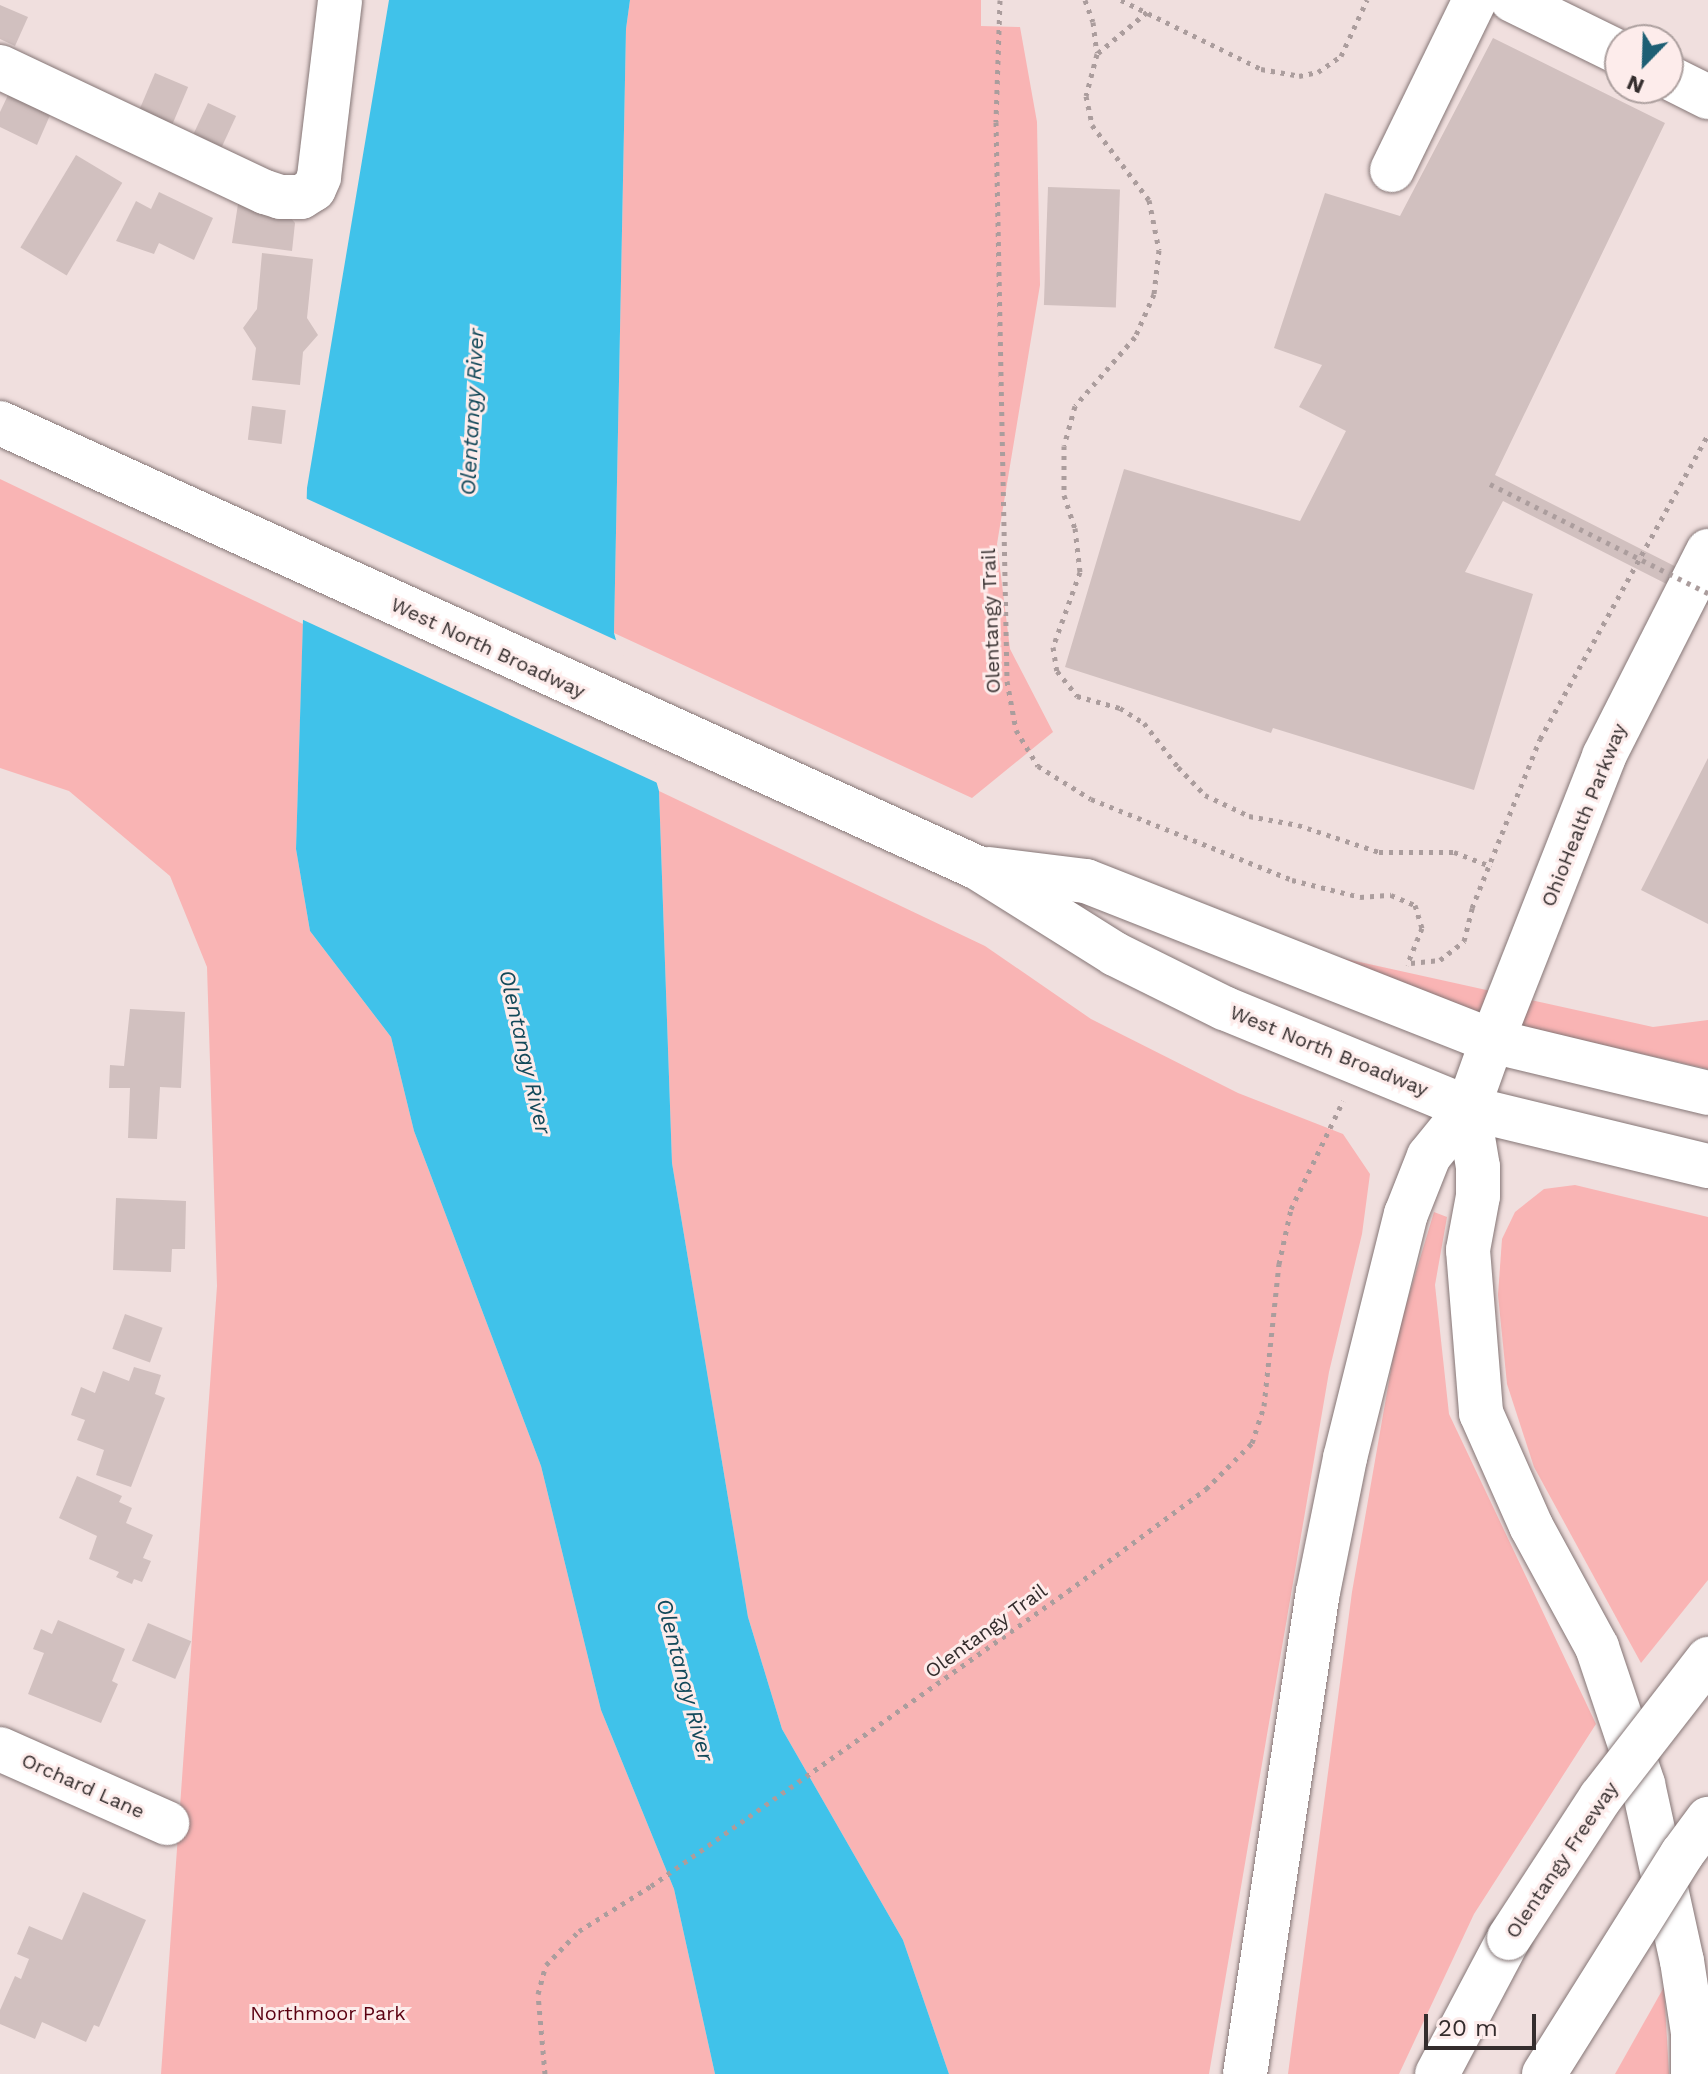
<!DOCTYPE html>
<style>
body{margin:0}
#map{position:relative;width:1708px;height:2074px;overflow:hidden;background:#f0dfde;font-family:"Work Sans",sans-serif}
div>[style]{position:absolute}
.green>*{inset:0;background:#f9b4b4}
.water>*{inset:0;background:#40c2ea}
.pier>*{inset:0;background:#f0dfde}
.building>*{inset:0;background:#d1c0bf;transform-origin:0 0}
.path>*{height:5px;margin-top:-2.5px;transform-origin:0;background:repeating-linear-gradient(90deg,#ab9d9d 0 4px,transparent 0 10px)}
.roads{filter:drop-shadow(0 0 2px #857676) drop-shadow(0 0 2px #857676)}
.minor>*{height:44px;margin:-22px;padding:0 22px;transform-origin:22px;border-radius:22px;background:#fff}
.major>*{height:44px;margin:-22px;padding:0 22px;transform-origin:22px;border-radius:22px;background:#fff}
.highway>*{height:44px;margin:-22px;padding:0 22px;transform-origin:22px;border-radius:22px;background:#fff}
.path-bridge>*{height:5px;margin-top:-2.5px;transform-origin:0;background:repeating-linear-gradient(90deg,#ab9d9d 0 4px,transparent 0 10px)}
.bridges{filter:drop-shadow(0 0 2px #857676) drop-shadow(0 0 2px #857676)}
.highway-bridge>*{height:44px;margin:-22px;padding:0 22px;transform-origin:22px;border-radius:22px;background:#fff}
span{translate:-50% -50%;white-space:nowrap;text-align:center;line-height:1.15;-webkit-text-stroke:6px #fdeceb;paint-order:stroke}
.street-label{font-size:20px;color:#342d2d}
.park-label{font-size:20px;color:#5b0011}
.water-label{font-size:22px;color:#124859;font-style:italic}
.north{position:absolute;left:1604px;top:24px;width:80px;height:80px;box-sizing:border-box;background:#fdeceb;border:2px solid #ada09f;border-radius:50%;rotate:203deg;font-size:22px;font-weight:700;line-height:32px;text-align:center;color:#342d2d}
.north::after{content:'';display:block;margin:auto;width:28px;height:36px;background:#1e5f74;clip-path:polygon(50% 0,100% 100%,50% 72%,0 100%)}
.scale{position:absolute;left:1424px;top:2014px;width:112px;height:36px;box-sizing:border-box;border:4px solid #342d2d;border-top:0;padding-left:10px;font-size:24px;line-height:28px;white-space:nowrap;color:#342d2d;-webkit-text-stroke:6px #fdeceb;paint-order:stroke}
</style>
<div id="map">
<div class="green">
<div style="clip-path:polygon(630px 0,981px 0,981px 26px,1020px 27px,1037px 122px,1040px 285px,997px 544px,1010px 649px,1053px 732px,972px 798px,614px 633px,626px 29px)"></div>
<div style="clip-path:polygon(0 479px,303px 624px,296px 849px,310px 931px,391px 1037px,414px 1131px,541px 1466px,601px 1710px,674px 1889px,715px 2074px,161px 2074px,217px 1286px,207px 967px,170px 876px,69px 791px,0 768px)"></div>
<div style="clip-path:polygon(659px 791px,985px 946px,1091px 1019px,1238px 1093px,1343px 1134px,1370px 1174px,1362px 1234px,1329px 1372px,1209px 2074px,949px 2074px,903px 1940px,782px 1729px,748px 1617px,672px 1163px)"></div>
<div style="clip-path:polygon(1319px 953px,1653px 1027px,1708px 1020px,1708px 1069px,1516px 1025px,1317px 964px)"></div>
<div style="clip-path:polygon(1575px 1185px,1708px 1217px,1708px 1580px,1641px 1663px,1534px 1467px,1507px 1384px,1498px 1295px,1502px 1239px,1515px 1212px,1544px 1189px)"></div>
<div style="clip-path:polygon(1434px 1212px,1447px 1217px,1435px 1285px,1449px 1414px,1596px 1724px,1474px 1914px,1399px 2074px,1288px 2074px,1352px 1592px,1397px 1335px)"></div>
<div style="clip-path:polygon(1664px 1987px,1669px 2074px,1615px 2074px)"></div>
</div>
<div class="water">
<div style="clip-path:polygon(389px 0,630px 0,626px 29px,614px 633px,659px 791px,672px 1163px,748px 1617px,782px 1729px,903px 1940px,949px 2074px,715px 2074px,674px 1889px,601px 1710px,541px 1466px,414px 1131px,391px 1037px,310px 931px,296px 849px,307px 488px)"></div>
</div>
<div class="pier">
<div style="clip-path:polygon(303px 497px,620px 642px,662px 785px,299px 618px)"></div>
</div>
<div class="building">
<div style="clip-path:polygon(0 5px,28px 17px,15px 46px,0 39px)"></div>
<div style="clip-path:polygon(1493px 38px,1665px 123px,1495px 475px,1708px 583px,1708px 605px,1503px 501px,1465px 572px,1533px 594px,1474px 790px,1273px 728px,1271px 733px,1065px 667px,1124px 469px,1300px 521px,1346px 431px,1299px 407px,1322px 365px,1274px 348px,1325px 193px,1400px 216px)"></div>
<div style="left:155px;top:73px;width:36px;height:40px;rotate:23deg"></div>
<div style="clip-path:polygon(9px 93px,51px 113px,37px 145px,0 127px,0 112px)"></div>
<div style="left:208px;top:103px;width:31px;height:34px;rotate:25deg"></div>
<div style="left:76px;top:155px;width:54px;height:108px;rotate:31deg"></div>
<div style="left:1048px;top:187px;width:72px;height:118px;rotate:2deg"></div>
<div style="clip-path:polygon(159px 192px,213px 218px,194px 260px,159px 243px,154px 254px,116px 241px,136px 201px,151px 209px)"></div>
<div style="clip-path:polygon(238px 204px,285px 211px,295px 223px,292px 251px,232px 243px)"></div>
<div style="clip-path:polygon(262px 253px,313px 259px,307px 318px,318px 335px,303px 352px,300px 385px,252px 380px,256px 348px,243px 328px,257px 309px)"></div>
<div style="left:252px;top:406px;width:34px;height:34px;rotate:7deg"></div>
<div style="clip-path:polygon(1708px 758px,1708px 924px,1641px 890px)"></div>
<div style="clip-path:polygon(130px 1009px,185px 1012px,181px 1088px,160px 1087px,157px 1139px,128px 1138px,130px 1088px,109px 1088px,110px 1065px,124px 1066px)"></div>
<div style="clip-path:polygon(116px 1198px,186px 1201px,185px 1249px,172px 1249px,171px 1272px,113px 1270px)"></div>
<div style="left:125px;top:1314px;width:40px;height:37px;rotate:20deg"></div>
<div style="clip-path:polygon(134px 1367px,161px 1375px,155px 1394px,165px 1398px,131px 1487px,96px 1475px,104px 1450px,77px 1440px,85px 1420px,71px 1415px,81px 1387px,95px 1393px,103px 1371px,129px 1381px)"></div>
<div style="clip-path:polygon(77px 1476px,122px 1496px,119px 1502px,132px 1508px,126px 1523px,153px 1535px,143px 1558px,151px 1561px,142px 1582px,134px 1579px,132px 1584px,116px 1577px,119px 1572px,89px 1559px,97px 1536px,59px 1518px)"></div>
<div style="clip-path:polygon(58px 1620px,125px 1649px,112px 1681px,118px 1684px,101px 1723px,28px 1694px,44px 1653px,33px 1649px,41px 1629px,52px 1634px)"></div>
<div style="left:148px;top:1623px;width:47px;height:41px;rotate:23deg"></div>
<div style="clip-path:polygon(83px 1892px,146px 1920px,99px 2027px,94px 2025px,86px 2042px,42px 2022px,35px 2039px,0 2024px,0 2010px,15px 1976px,21px 1979px,29px 1959px,17px 1954px,29px 1926px,62px 1940px)"></div>
</div>
<div class="path">
<div style="left:1000px;top:0;width:122px;rotate:91.9deg"></div>
<div style="left:996px;top:122px;width:559px;rotate:88.87deg"></div>
<div style="left:1007px;top:681px;width:50px;rotate:79.6deg"></div>
<div style="left:1016px;top:730px;width:42px;rotate:58.6deg"></div>
<div style="left:1038px;top:766px;width:62px;rotate:31.9deg"></div>
<div style="left:1091px;top:799px;width:217px;rotate:21.9deg"></div>
<div style="left:1292px;top:880px;width:70px;rotate:14deg"></div>
<div style="left:1360px;top:897px;width:31px;rotate:-4deg"></div>
<div style="left:1391px;top:895px;width:26px;rotate:23deg"></div>
<div style="left:1415px;top:905px;width:24px;rotate:73deg"></div>
<div style="left:1422px;top:928px;width:40px;rotate:112deg"></div>
<div style="left:1085px;top:0;width:23px;rotate:70deg"></div>
<div style="left:1093px;top:22px;width:31px;rotate:83deg"></div>
<div style="left:1121px;top:0;width:156px;rotate:26.2deg"></div>
<div style="left:1261px;top:69px;width:39px;rotate:10deg"></div>
<div style="left:1299px;top:76px;width:19px;rotate:-12deg"></div>
<div style="left:1318px;top:72px;width:28px;rotate:-35deg"></div>
<div style="left:1341px;top:56px;width:62px;rotate:-65.1deg"></div>
<div style="left:1147px;top:12px;width:65px;rotate:140deg"></div>
<div style="left:1097px;top:54px;width:43px;rotate:104.7deg"></div>
<div style="left:1086px;top:96px;width:30px;rotate:78deg"></div>
<div style="left:1092px;top:125px;width:94px;rotate:52.8deg"></div>
<div style="left:1149px;top:200px;width:51px;rotate:78.7deg"></div>
<div style="left:1159px;top:250px;width:44px;rotate:96.5deg"></div>
<div style="left:1154px;top:294px;width:47px;rotate:113.8deg"></div>
<div style="left:1135px;top:337px;width:91px;rotate:131deg"></div>
<div style="left:1075px;top:406px;width:41px;rotate:105.4deg"></div>
<div style="left:1064px;top:446px;width:49px;rotate:90deg"></div>
<div style="left:1064px;top:495px;width:35px;rotate:72deg"></div>
<div style="left:1075px;top:528px;width:44px;rotate:83.5deg"></div>
<div style="left:1080px;top:572px;width:80px;rotate:109.8deg"></div>
<div style="left:1053px;top:647px;width:24px;rotate:81deg"></div>
<div style="left:1057px;top:671px;width:32px;rotate:51deg"></div>
<div style="left:1077px;top:696px;width:45px;rotate:15.6deg"></div>
<div style="left:1120px;top:708px;width:28px;rotate:32deg"></div>
<div style="left:1144px;top:723px;width:56px;rotate:52.3deg"></div>
<div style="left:1178px;top:767px;width:39px;rotate:46deg"></div>
<div style="left:1205px;top:795px;width:49px;rotate:25.5deg"></div>
<div style="left:1249px;top:816px;width:50px;rotate:10.4deg"></div>
<div style="left:1298px;top:825px;width:85px;rotate:18.4deg"></div>
<div style="left:1379px;top:852px;width:75px"></div>
<div style="left:1454px;top:852px;width:40px;rotate:21deg"></div>
<div style="left:1411px;top:963px;width:29px;rotate:-6deg"></div>
<div style="left:1440px;top:960px;width:31px;rotate:-38deg"></div>
<div style="left:1464px;top:941px;width:34px;rotate:-76deg"></div>
<div style="left:1472px;top:908px;width:182px;rotate:-68.1deg"></div>
<div style="left:1540px;top:739px;width:347px;rotate:-61.1deg"></div>
<div style="left:545px;top:2074px;width:80px;rotate:-95deg"></div>
<div style="left:538px;top:1994px;width:30px;rotate:-75deg"></div>
<div style="left:546px;top:1965px;width:47px;rotate:-45.9deg"></div>
<div style="left:579px;top:1931px;width:85px;rotate:-32deg"></div>
<div style="left:651px;top:1886px;width:511px;rotate:-35.28deg"></div>
<div style="left:1068px;top:1591px;width:172px;rotate:-36.5deg"></div>
<div style="left:1206px;top:1489px;width:65px;rotate:-45deg"></div>
<div style="left:1252px;top:1443px;width:39px;rotate:-72deg"></div>
<div style="left:1264px;top:1406px;width:143px;rotate:-84deg"></div>
<div style="left:1279px;top:1264px;width:56px;rotate:-77.7deg"></div>
<div style="left:1291px;top:1209px;width:120px;rotate:-64.3deg"></div>
</div>
<div class="roads">
<div class="minor">
<div style="left:1512px;top:0;width:120px;rotate:26.1deg"></div>
<div style="left:0;top:67px;width:293px;rotate:25.3deg"></div>
<div style="left:265px;top:192px;width:16px;rotate:18deg"></div>
<div style="left:280px;top:197px;width:21px"></div>
<div style="left:301px;top:197px;width:15px;rotate:-32deg"></div>
<div style="left:314px;top:189px;width:13px;rotate:-67deg"></div>
<div style="left:319px;top:177px;width:178px;rotate:-83.2deg"></div>
<div style="left:1668px;top:77px;width:45px;rotate:26.6deg"></div>
<div style="left:1392px;top:170px;width:189px;rotate:-64deg"></div>
<div style="left:1492px;top:1041px;width:306px;rotate:-68.5deg"></div>
<div style="left:1604px;top:756px;width:230px;rotate:-63.1deg"></div>
<div style="left:0;top:1749px;width:183px;rotate:23.9deg"></div>
</div>
<div class="major">
<div style="left:0;top:423px;width:1074px;rotate:24.47deg"></div>
<div style="left:978px;top:868px;width:162px;rotate:32.1deg"></div>
<div style="left:1115px;top:954px;width:122px;rotate:26.4deg"></div>
<div style="left:1224px;top:1008px;width:264px;rotate:22.3deg"></div>
<div style="left:1468px;top:1108px;width:247px;rotate:13.6deg"></div>
<div style="left:989px;top:869px;width:98px;rotate:7.1deg"></div>
<div style="left:1086px;top:881px;width:436px;rotate:21.5deg"></div>
<div style="left:1492px;top:1041px;width:222px;rotate:13.5deg"></div>
<div style="left:1468px;top:1108px;width:71px;rotate:-70.3deg"></div>
</div>
<div class="highway">
<div style="left:1468px;top:1108px;width:60px;rotate:80.4deg"></div>
<div style="left:1478px;top:1167px;width:29px;rotate:90deg"></div>
<div style="left:1478px;top:1196px;width:55px;rotate:100.5deg"></div>
<div style="left:1468px;top:1250px;width:164px;rotate:85.4deg"></div>
<div style="left:1481px;top:1413px;width:124px;rotate:66.1deg"></div>
<div style="left:1531px;top:1526px;width:138px;rotate:61.4deg"></div>
<div style="left:1597px;top:1647px;width:145px;rotate:71.4deg"></div>
<div style="left:1643px;top:1784px;width:181px;rotate:77.6deg"></div>
<div style="left:1682px;top:1961px;width:73px;rotate:81.3deg"></div>
<div style="left:1693px;top:2033px;width:41px;rotate:90deg"></div>
<div style="left:1245px;top:2074px;width:487px;rotate:-81.4deg"></div>
<div style="left:1318px;top:1592px;width:137px;rotate:-78.6deg"></div>
<div style="left:1345px;top:1458px;width:252px;rotate:-76deg"></div>
<div style="left:1406px;top:1214px;width:62px;rotate:-68.4deg"></div>
<div style="left:1429px;top:1156px;width:62px;rotate:-50.9deg"></div>
<div style="left:1437px;top:2074px;width:154px;rotate:-62.1deg"></div>
</div>
</div>
<div class="path-bridge">
<div style="left:1490px;top:484px;width:244px;rotate:26.6deg"></div>
</div>
<div class="bridges">
<div class="highway-bridge">
<div style="left:1509px;top:1938px;width:168px;rotate:-56.9deg"></div>
<div style="left:1601px;top:1797px;width:175px;rotate:-52.2deg"></div>
<div style="left:1544px;top:2074px;width:260px;rotate:-57.9deg"></div>
<div style="left:1682px;top:1854px;width:44px;rotate:-53.4deg"></div>
</div>
</div>
<div class="street-label">
<span style="left:991px;top:621px;rotate:-92deg">Olentangy Trail</span>
<span style="left:488px;top:648px;rotate:25deg">West North Broadway</span>
<span style="left:1584px;top:815px;rotate:-68deg">OhioHealth Parkway</span>
<span style="left:1329px;top:1051px;rotate:22deg">West North Broadway</span>
<span style="left:986px;top:1631px;rotate:-36deg">Olentangy Trail</span>
<span style="left:83px;top:1786px;rotate:24deg">Orchard Lane</span>
<span style="left:1562px;top:1860px;rotate:-56deg">Olentangy Freeway</span>
</div>
<div class="park-label">
<span style="left:328px;top:2013px">Northmoor Park</span>
</div>
<div class="water-label">
<span style="left:472px;top:412px;rotate:-87deg">Olentangy River</span>
<span style="left:525px;top:1052px;rotate:77deg">Olentangy River</span>
<span style="left:685px;top:1680px;rotate:75deg">Olentangy River</span>
</div>
<div class="north">N</div>
<div class="scale">20 m</div>
</div>
